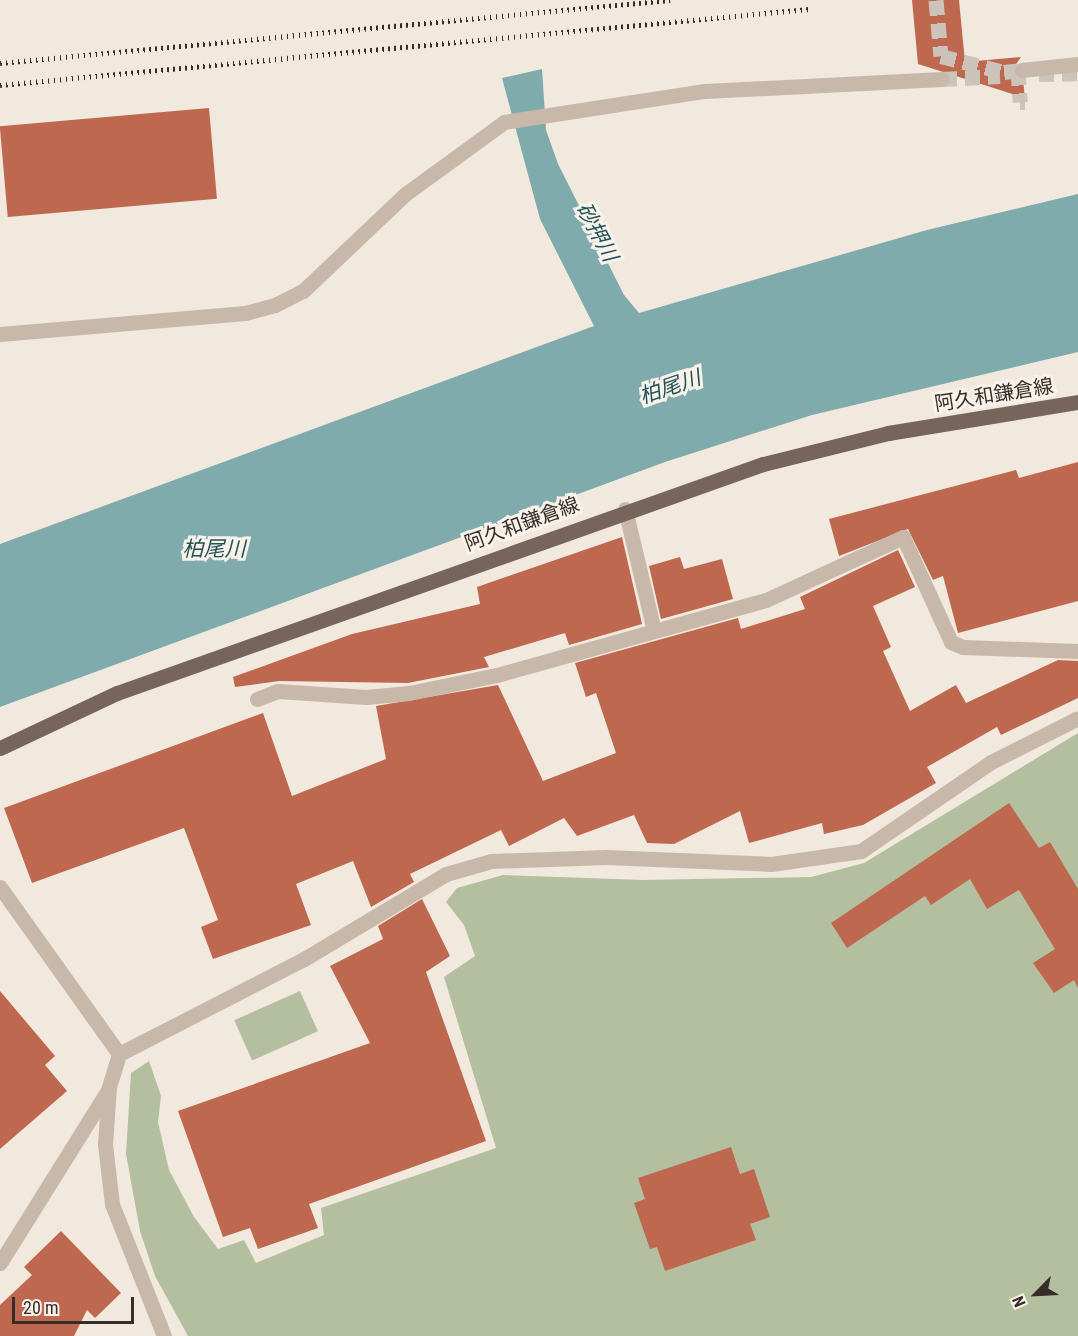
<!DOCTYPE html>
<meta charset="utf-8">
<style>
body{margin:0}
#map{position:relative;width:1078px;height:1336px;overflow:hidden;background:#f1e8de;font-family:"Roboto Condensed","Noto Sans JP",sans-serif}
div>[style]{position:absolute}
.green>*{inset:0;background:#b4bf9f;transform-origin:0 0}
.water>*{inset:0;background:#7fabac}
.building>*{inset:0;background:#be694f;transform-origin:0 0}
.minor-tunnel>*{height:15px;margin-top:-7.5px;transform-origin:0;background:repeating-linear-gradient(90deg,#ccc3ba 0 15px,transparent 0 23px)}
.minor>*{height:15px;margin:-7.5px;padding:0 7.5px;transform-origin:7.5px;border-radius:7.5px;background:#c8b8aa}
.major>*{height:15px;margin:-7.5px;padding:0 7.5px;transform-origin:7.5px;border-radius:7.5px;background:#77655c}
.rail>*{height:4.5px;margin-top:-2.25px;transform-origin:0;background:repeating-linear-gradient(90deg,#362d29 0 1.5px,transparent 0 6px)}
span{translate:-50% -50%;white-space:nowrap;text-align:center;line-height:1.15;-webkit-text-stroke:6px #f9f2ea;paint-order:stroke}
.street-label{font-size:20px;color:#362d29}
.water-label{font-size:21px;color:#215255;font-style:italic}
.north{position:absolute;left:1006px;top:1264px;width:60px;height:60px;-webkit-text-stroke:4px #f9f2ea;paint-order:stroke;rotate:246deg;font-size:16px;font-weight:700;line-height:24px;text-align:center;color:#362d29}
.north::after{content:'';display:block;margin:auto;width:21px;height:27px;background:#362d29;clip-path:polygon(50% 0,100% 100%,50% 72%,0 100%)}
.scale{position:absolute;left:12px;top:1297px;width:122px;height:27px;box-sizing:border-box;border:3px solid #362d29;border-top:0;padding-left:8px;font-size:18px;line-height:21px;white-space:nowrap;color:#362d29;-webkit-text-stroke:4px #f9f2ea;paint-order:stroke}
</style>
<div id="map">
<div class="green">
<div style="clip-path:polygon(1078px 733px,1078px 1336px,188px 1336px,155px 1276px,140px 1231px,126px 1154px,131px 1073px,149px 1061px,161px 1096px,158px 1122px,169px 1170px,194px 1217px,218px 1249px,244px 1240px,256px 1263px,324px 1235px,321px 1208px,496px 1148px,444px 977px,475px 956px,464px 925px,446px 902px,457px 888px,503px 875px,643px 880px,811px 877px,864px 863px)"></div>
<div style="left:300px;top:991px;width:44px;height:72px;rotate:66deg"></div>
</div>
<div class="water">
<div style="clip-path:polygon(542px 69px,546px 130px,558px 164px,624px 295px,639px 313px,927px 230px,1078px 194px,1078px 352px,812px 415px,665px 462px,0 707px,0 544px,594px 326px,540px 219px,502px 78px)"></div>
</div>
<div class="building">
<div style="clip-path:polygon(912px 0,959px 0,965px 62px,1021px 57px,1012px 70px,1023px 80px,1025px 98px,918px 64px)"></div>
<div style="left:209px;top:108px;width:91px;height:210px;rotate:85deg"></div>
<div style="clip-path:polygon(1078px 462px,1078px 601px,958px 633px,943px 576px,933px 580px,908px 529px,839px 556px,829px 519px,1016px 470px,1019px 478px)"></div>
<div style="clip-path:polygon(622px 537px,642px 624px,569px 645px,565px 633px,484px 657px,489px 667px,408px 683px,279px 681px,235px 687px,233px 677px,352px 634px,480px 604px,477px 587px)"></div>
<div style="clip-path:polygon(898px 550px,915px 587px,873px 606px,891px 647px,883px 651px,910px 711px,956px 685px,966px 703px,1058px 660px,1078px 661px,1078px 698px,1001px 735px,997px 727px,927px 767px,936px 783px,863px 825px,824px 834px,822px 823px,749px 843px,740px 811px,674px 844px,647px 843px,634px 815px,577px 836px,564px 818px,509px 846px,501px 830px,410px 874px,414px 882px,371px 907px,353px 861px,296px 884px,311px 925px,213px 959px,201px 927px,218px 920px,184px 828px,32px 883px,4px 808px,263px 713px,292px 796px,386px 759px,376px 706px,498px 685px,543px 781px,616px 753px,596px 693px,586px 697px,575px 663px,738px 618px,741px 629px,805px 609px,800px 597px)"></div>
<div style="clip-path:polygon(680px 557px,684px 569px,722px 559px,733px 599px,661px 619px,649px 566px)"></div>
<div style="clip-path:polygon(1009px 803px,1039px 848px,1050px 842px,1078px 889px,1078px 988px,1074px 980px,1054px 993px,1033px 963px,1055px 949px,1019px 890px,987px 909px,970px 879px,931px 905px,925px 896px,847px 948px,831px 923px)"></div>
<div style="clip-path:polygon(422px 899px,450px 956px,426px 972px,486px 1141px,309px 1204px,318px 1228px,258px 1249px,250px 1228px,223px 1237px,178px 1111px,370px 1043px,330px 966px,383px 939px,378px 926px)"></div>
<div style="clip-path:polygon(0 991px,55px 1056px,45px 1065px,67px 1091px,0 1149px)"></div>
<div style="clip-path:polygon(731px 1147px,740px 1174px,754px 1169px,770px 1217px,750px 1224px,756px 1240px,665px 1271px,657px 1247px,650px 1249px,634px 1203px,645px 1199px,638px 1178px)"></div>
<div style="clip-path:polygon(61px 1231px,121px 1293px,95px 1318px,87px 1310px,74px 1336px,0 1336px,0 1305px,32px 1275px,24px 1267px)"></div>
</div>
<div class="minor-tunnel">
<div style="left:936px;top:0;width:56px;rotate:84.9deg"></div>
<div style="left:941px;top:56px;width:65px;rotate:14.3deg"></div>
<div style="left:1004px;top:72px;width:18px;rotate:-6deg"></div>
<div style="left:1018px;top:70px;width:32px;rotate:86deg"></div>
<div style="left:1020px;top:102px;width:5px"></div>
<div style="left:1039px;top:74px;width:39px;rotate:-1deg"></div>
<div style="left:942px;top:79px;width:58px;rotate:-3deg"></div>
</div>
<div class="minor">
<div style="left:1022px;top:70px;width:56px;rotate:-6.1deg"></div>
<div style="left:0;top:334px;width:246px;rotate:-4.9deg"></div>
<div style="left:245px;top:313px;width:31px;rotate:-15deg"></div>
<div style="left:275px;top:305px;width:31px;rotate:-27deg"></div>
<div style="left:303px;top:291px;width:139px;rotate:-43.5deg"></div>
<div style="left:404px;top:195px;width:124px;rotate:-36.1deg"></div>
<div style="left:504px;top:122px;width:203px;rotate:-8.8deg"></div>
<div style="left:705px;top:91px;width:237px;rotate:-2.9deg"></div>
<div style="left:625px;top:509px;width:125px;rotate:76.6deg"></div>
<div style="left:257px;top:699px;width:22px;rotate:-21deg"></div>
<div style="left:278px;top:691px;width:88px;rotate:3.9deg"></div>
<div style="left:366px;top:697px;width:43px;rotate:-5.3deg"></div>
<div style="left:409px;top:693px;width:90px;rotate:-11.6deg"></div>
<div style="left:497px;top:675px;width:279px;rotate:-15.6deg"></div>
<div style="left:766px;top:600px;width:151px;rotate:-24.7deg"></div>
<div style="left:903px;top:537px;width:115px;rotate:65.4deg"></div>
<div style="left:951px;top:642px;width:13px;rotate:23deg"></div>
<div style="left:963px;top:647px;width:115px;rotate:2deg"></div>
<div style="left:0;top:887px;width:205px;rotate:54.5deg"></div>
<div style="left:0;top:1263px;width:204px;rotate:-58deg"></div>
<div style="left:164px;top:1336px;width:142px;rotate:-111.5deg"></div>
<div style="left:112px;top:1204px;width:60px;rotate:-96.7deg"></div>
<div style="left:105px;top:1144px;width:57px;rotate:-86deg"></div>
<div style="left:109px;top:1087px;width:34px;rotate:-73deg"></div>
<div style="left:119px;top:1054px;width:208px;rotate:-27.2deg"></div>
<div style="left:304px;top:959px;width:165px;rotate:-30.9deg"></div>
<div style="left:446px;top:874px;width:47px;rotate:-16.1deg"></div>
<div style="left:491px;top:861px;width:115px;rotate:-2deg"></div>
<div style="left:606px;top:857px;width:165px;rotate:2.4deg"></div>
<div style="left:771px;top:864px;width:91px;rotate:-8.2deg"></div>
<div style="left:861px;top:851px;width:158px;rotate:-34.4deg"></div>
<div style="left:991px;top:762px;width:97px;rotate:-26.8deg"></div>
</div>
<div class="major">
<div style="left:0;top:748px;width:129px;rotate:-25.2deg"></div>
<div style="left:117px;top:693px;width:685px;rotate:-19.52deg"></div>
<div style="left:763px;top:464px;width:129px;rotate:-13.9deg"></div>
<div style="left:888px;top:433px;width:193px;rotate:-9.3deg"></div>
</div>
<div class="rail">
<div style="left:0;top:63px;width:673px;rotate:-5.37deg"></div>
<div style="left:0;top:85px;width:813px;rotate:-5.37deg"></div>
</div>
<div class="street-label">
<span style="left:994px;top:395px;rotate:-9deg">阿久和鎌倉線</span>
<span style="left:522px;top:524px;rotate:-20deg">阿久和鎌倉線</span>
</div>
<div class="water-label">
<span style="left:597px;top:232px;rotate:62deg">砂押川</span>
<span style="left:670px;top:387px;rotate:-19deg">柏尾川</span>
<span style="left:214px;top:549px">柏尾川</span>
</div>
<div class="north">N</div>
<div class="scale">20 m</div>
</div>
